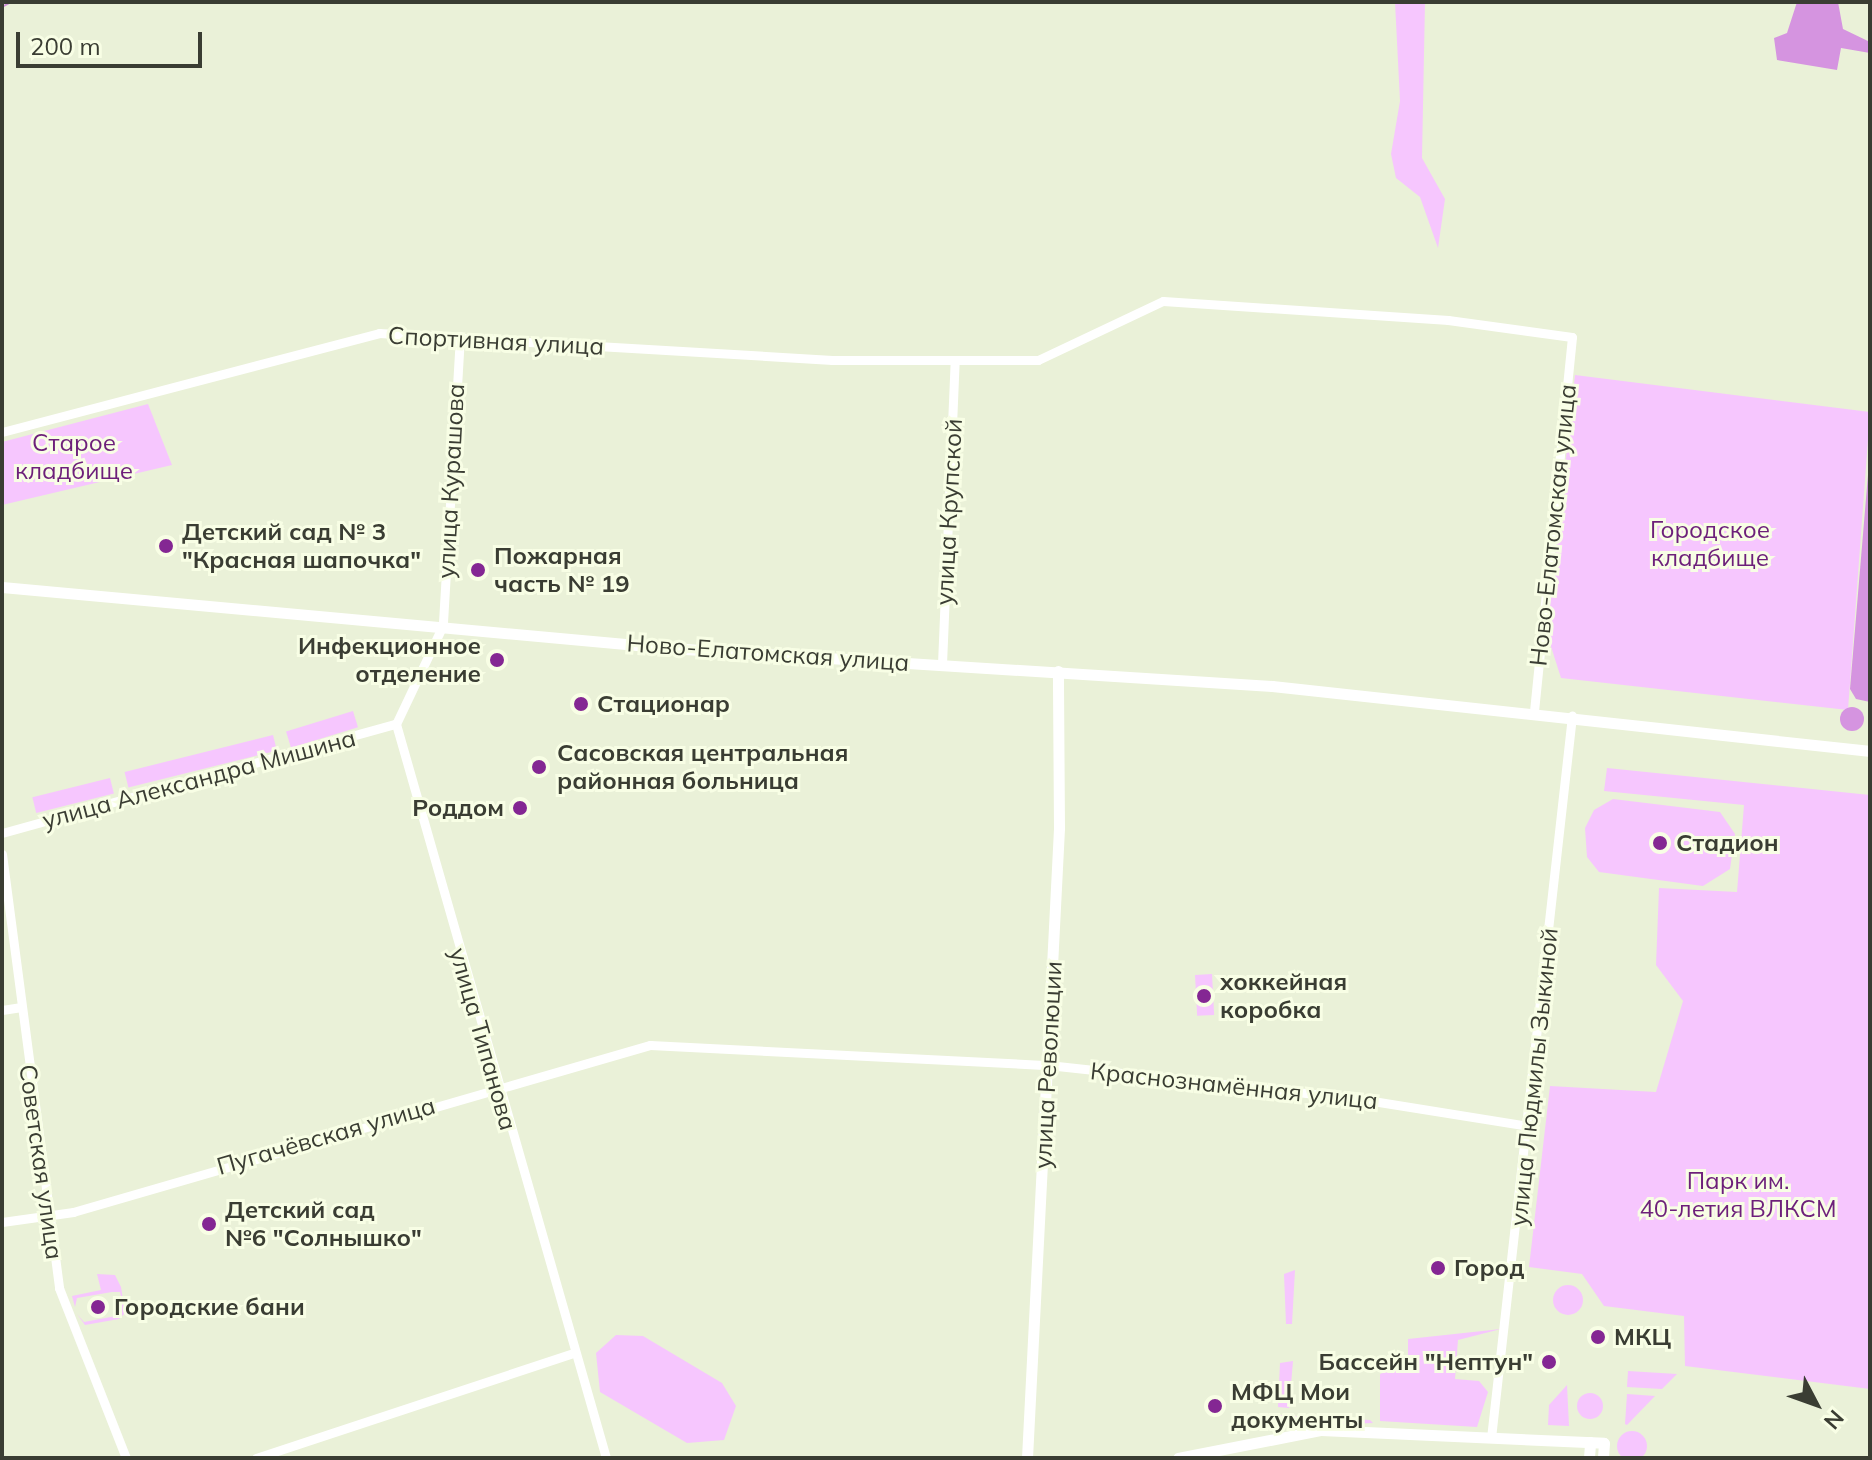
<!DOCTYPE html>
<meta charset="utf-8">
<style>
body{margin:0}
#map{position:relative;width:1872px;height:1460px;overflow:hidden;background:#eaf1d8;font-family:Mulish,sans-serif}
div>[style]{position:absolute}
.green>*{inset:0;background:#f6c6fe;transform-origin:0 0}
.round{border-radius:50%}
.forest>*{inset:0;background:#d594e0}
.stream>*{height:2px;margin:-1px;padding:0 1px;transform-origin:1px;border-radius:1px;background:#cc8cd7}
.minor>*{height:9px;margin:-4.5px;padding:0 4.5px;transform-origin:4.5px;border-radius:4.5px;background:#fff}
.major>*{height:11px;margin:-5.5px;padding:0 5.5px;transform-origin:5.5px;border-radius:5.5px;background:#fff}
.dots>*{width:22px;height:22px;translate:-50% -50%;box-sizing:border-box;border:4px solid #f8fee5;border-radius:50%}
span{translate:-50% -50%;white-space:nowrap;text-align:center;line-height:1.15;-webkit-text-stroke:6px #f8fee5;paint-order:stroke}
.street-label{font-size:24px;color:#3a3d33}
.park-label{font-size:24px;color:#6d1f7a}
.poi-label{font-size:24px;color:#3a3d33;font-weight:700}
.left{translate:0 -50%;text-align:left}
.right{translate:-100% -50%;text-align:right}
.frame{position:absolute;inset:0;border:4px solid #3a3d33;pointer-events:none}
.north{position:absolute;left:1776px;top:1364px;width:80px;height:80px;-webkit-text-stroke:6px #f8fee5;paint-order:stroke;rotate:131deg;font-size:22px;font-weight:700;line-height:32px;text-align:center;color:#3a3d33}
.north::after{content:'';display:block;margin:auto;width:28px;height:36px;background:#3a3d33;clip-path:polygon(50% 0,100% 100%,50% 72%,0 100%)}
.scale{position:absolute;left:16px;top:32px;width:186px;height:36px;box-sizing:border-box;border:4px solid #3a3d33;border-top:0;padding-left:10px;font-size:24px;line-height:28px;white-space:nowrap;color:#3a3d33;-webkit-text-stroke:6px #f8fee5;paint-order:stroke}
</style>
<div id="map">
<div class="green">
<div style="clip-path:polygon(1395px 2px,1425px 2px,1422px 158px,1445px 199px,1438px 248px,1420px 197px,1396px 178px,1391px 154px,1400px 101px)"></div>
<div style="clip-path:polygon(1575px 375px,1870px 412px,1848px 710px,1561px 678px,1547px 634px)"></div>
<div style="clip-path:polygon(148px 404px,172px 465px,2px 505px,2px 442px)"></div>
<div style="left:353px;top:711px;width:17px;height:70px;rotate:73deg"></div>
<div style="left:273px;top:735px;width:16px;height:153px;rotate:76deg"></div>
<div style="clip-path:polygon(1607px 768px,1870px 795px,1870px 1389px,1685px 1366px,1684px 1316px,1604px 1306px,1582px 1274px,1529px 1267px,1550px 1086px,1656px 1092px,1683px 1001px,1656px 965px,1659px 888px,1737px 892px,1744px 805px,1604px 791px)"></div>
<div style="left:110px;top:778px;width:16px;height:80px;rotate:76deg"></div>
<div style="clip-path:polygon(1613px 799px,1720px 812px,1735px 834px,1730px 869px,1703px 886px,1599px 872px,1587px 857px,1585px 828px,1594px 810px)"></div>
<div style="left:1212px;top:974px;width:41px;height:17px;rotate:87deg"></div>
<div style="clip-path:polygon(1295px 1270px,1292px 1324px,1286px 1324px,1284px 1274px)"></div>
<div style="clip-path:polygon(97px 1274px,115px 1275px,121px 1287px,125px 1313px,119px 1319px,85px 1325px,77px 1314px,84px 1322px,116px 1316px,114px 1303px,122px 1301px,120px 1292px,112px 1292px,77px 1298px,75px 1307px,72px 1296px,101px 1290px)"></div>
<div class="round" style="left:1553px;top:1285px;width:30px;height:30px"></div>
<div style="clip-path:polygon(1501px 1329px,1458px 1340px,1455px 1379px,1479px 1381px,1488px 1392px,1477px 1427px,1380px 1421px,1380px 1374px,1408px 1363px,1408px 1339px)"></div>
<div style="clip-path:polygon(616px 1335px,643px 1336px,722px 1383px,736px 1406px,724px 1440px,687px 1443px,600px 1392px,596px 1353px)"></div>
<div style="clip-path:polygon(1293px 1361px,1289px 1408px,1278px 1407px,1280px 1363px)"></div>
<div style="clip-path:polygon(1628px 1371px,1677px 1374px,1662px 1389px,1627px 1387px)"></div>
<div style="clip-path:polygon(1567px 1385px,1569px 1426px,1548px 1425px,1549px 1405px)"></div>
<div class="round" style="left:1577px;top:1393px;width:26px;height:26px"></div>
<div style="clip-path:polygon(1627px 1394px,1655px 1396px,1627px 1425px,1625px 1424px)"></div>
<div style="clip-path:polygon(1279px 1415px,1370px 1420px,1373px 1423px,1279px 1427px)"></div>
<div class="round" style="left:1617px;top:1431px;width:30px;height:30px"></div>
</div>
<div class="forest">
<div style="clip-path:polygon(1797px 2px,1838px 2px,1843px 29px,1870px 42px,1870px 53px,1841px 48px,1837px 70px,1777px 60px,1774px 38px,1787px 33px)"></div>
<div style="clip-path:polygon(1870px 451px,1870px 702px,1856px 699px,1850px 689px)"></div>
<div class="round" style="left:1840px;top:707px;width:24px;height:24px"></div>
</div>
<div class="stream">
<div style="left:2px;top:7px;width:10px;rotate:-29deg"></div>
</div>
<div class="minor">
<div style="left:460px;top:336px;width:289px;rotate:93.4deg"></div>
<div style="left:443px;top:625px;width:110px;rotate:115.4deg"></div>
<div style="left:396px;top:724px;width:763px;rotate:74.03deg"></div>
<div style="left:2px;top:432px;width:390px;rotate:-14.7deg"></div>
<div style="left:379px;top:333px;width:454px;rotate:3.4deg"></div>
<div style="left:832px;top:360px;width:206px"></div>
<div style="left:1038px;top:360px;width:138px;rotate:-25.3deg"></div>
<div style="left:1163px;top:301px;width:286px;rotate:3.8deg"></div>
<div style="left:1448px;top:320px;width:125px;rotate:7.8deg"></div>
<div style="left:1572px;top:337px;width:377px;rotate:95.8deg"></div>
<div style="left:942px;top:664px;width:304px;rotate:-87.6deg"></div>
<div style="left:2px;top:833px;width:409px;rotate:-15.5deg"></div>
<div style="left:2px;top:854px;width:438px;rotate:82.5deg"></div>
<div style="left:59px;top:1288px;width:183px;rotate:68.5deg"></div>
<div style="left:2px;top:1010px;width:18px;rotate:-9deg"></div>
<div style="left:2px;top:1222px;width:72px;rotate:-8deg"></div>
<div style="left:73px;top:1212px;width:601px;rotate:-16.14deg"></div>
<div style="left:650px;top:1045px;width:399px;rotate:2.9deg"></div>
<div style="left:1048px;top:1065px;width:314px;rotate:6.2deg"></div>
<div style="left:1360px;top:1099px;width:171px;rotate:9.1deg"></div>
<div style="left:1491px;top:1438px;width:727px;rotate:-83.6deg"></div>
<div style="left:256px;top:1458px;width:335px;rotate:-18.3deg"></div>
</div>
<div class="major">
<div style="left:2px;top:587px;width:670px;rotate:5.23deg"></div>
<div style="left:669px;top:648px;width:604px;rotate:3.61deg"></div>
<div style="left:1272px;top:686px;width:602px;rotate:6.2deg"></div>
<div style="left:1027px;top:1458px;width:631px;rotate:-87.09deg"></div>
<div style="left:1059px;top:828px;width:157px;rotate:-90.4deg"></div>
<div style="left:1178px;top:1458px;width:146px;rotate:-11.1deg"></div>
<div style="left:1321px;top:1430px;width:283px;rotate:2.6deg"></div>
<div style="left:1604px;top:1443px;width:15px;rotate:94deg"></div>
<div style="left:1589px;top:1458px;width:16px;rotate:-86deg"></div>
</div>
<div class="dots">
<div style="left:166px;top:546px;background:#842793"></div>
<div style="left:478px;top:570px;background:#842793"></div>
<div style="left:497px;top:660px;background:#842793"></div>
<div style="left:581px;top:704px;background:#842793"></div>
<div style="left:539px;top:767px;background:#842793"></div>
<div style="left:520px;top:808px;background:#842793"></div>
<div style="left:1660px;top:843px;background:#842793"></div>
<div style="left:1204px;top:996px;background:#842793"></div>
<div style="left:209px;top:1224px;background:#842793"></div>
<div style="left:1438px;top:1268px;background:#842793"></div>
<div style="left:98px;top:1307px;background:#842793"></div>
<div style="left:1598px;top:1337px;background:#842793"></div>
<div style="left:1549px;top:1362px;background:#842793"></div>
<div style="left:1215px;top:1406px;background:#842793"></div>
</div>
<div class="street-label">
<span style="left:496px;top:341px;rotate:3deg">Спортивная улица</span>
<span style="left:451px;top:481px;rotate:-87deg">улица Курашова</span>
<span style="left:949px;top:512px;rotate:-87deg">улица Крупской</span>
<span style="left:1553px;top:525px;rotate:-84deg">Ново-Елатомская улица</span>
<span style="left:768px;top:653px;rotate:4deg">Ново-Елатомская улица</span>
<span style="left:199px;top:779px;rotate:-15deg">улица Александра Мишина</span>
<span style="left:483px;top:1039px;rotate:74deg">улица Типанова</span>
<span style="left:1048px;top:1065px;rotate:-87deg">улица Революции</span>
<span style="left:1534px;top:1077px;rotate:-84deg">улица Людмилы Зыкиной</span>
<span style="left:1234px;top:1086px;rotate:6deg">Краснознамённая улица</span>
<span style="left:326px;top:1136px;rotate:-16deg">Пугачёвская улица</span>
<span style="left:41px;top:1162px;rotate:82deg">Советская улица</span>
</div>
<div class="park-label">
<span style="left:74px;top:457px">Старое<br>кладбище</span>
<span style="left:1710px;top:544px">Городское<br>кладбище</span>
<span style="left:1738px;top:1195px">Парк им.<br>40-летия ВЛКСМ</span>
</div>
<div class="poi-label">
<span class="left" style="left:182px;top:546px">Детский сад № 3<br>"Красная шапочка"</span>
<span class="left" style="left:494px;top:570px">Пожарная<br>часть № 19</span>
<span class="right" style="left:481px;top:660px">Инфекционное<br>отделение</span>
<span class="left" style="left:597px;top:704px">Стационар</span>
<span class="left" style="left:557px;top:767px">Сасовская центральная<br>районная больница</span>
<span class="right" style="left:504px;top:808px">Роддом</span>
<span class="left" style="left:1676px;top:843px">Стадион</span>
<span class="left" style="left:1220px;top:996px">хоккейная<br>коробка</span>
<span class="left" style="left:225px;top:1224px">Детский сад<br>№6 "Солнышко"</span>
<span class="left" style="left:1454px;top:1268px">Город</span>
<span class="left" style="left:114px;top:1307px">Городские бани</span>
<span class="left" style="left:1614px;top:1337px">МКЦ</span>
<span class="right" style="left:1533px;top:1362px">Бассейн "Нептун"</span>
<span class="left" style="left:1231px;top:1406px">МФЦ Мои<br>документы</span>
</div>
<div class="frame"></div>
<div class="north">N</div>
<div class="scale">200 m</div>
</div>
